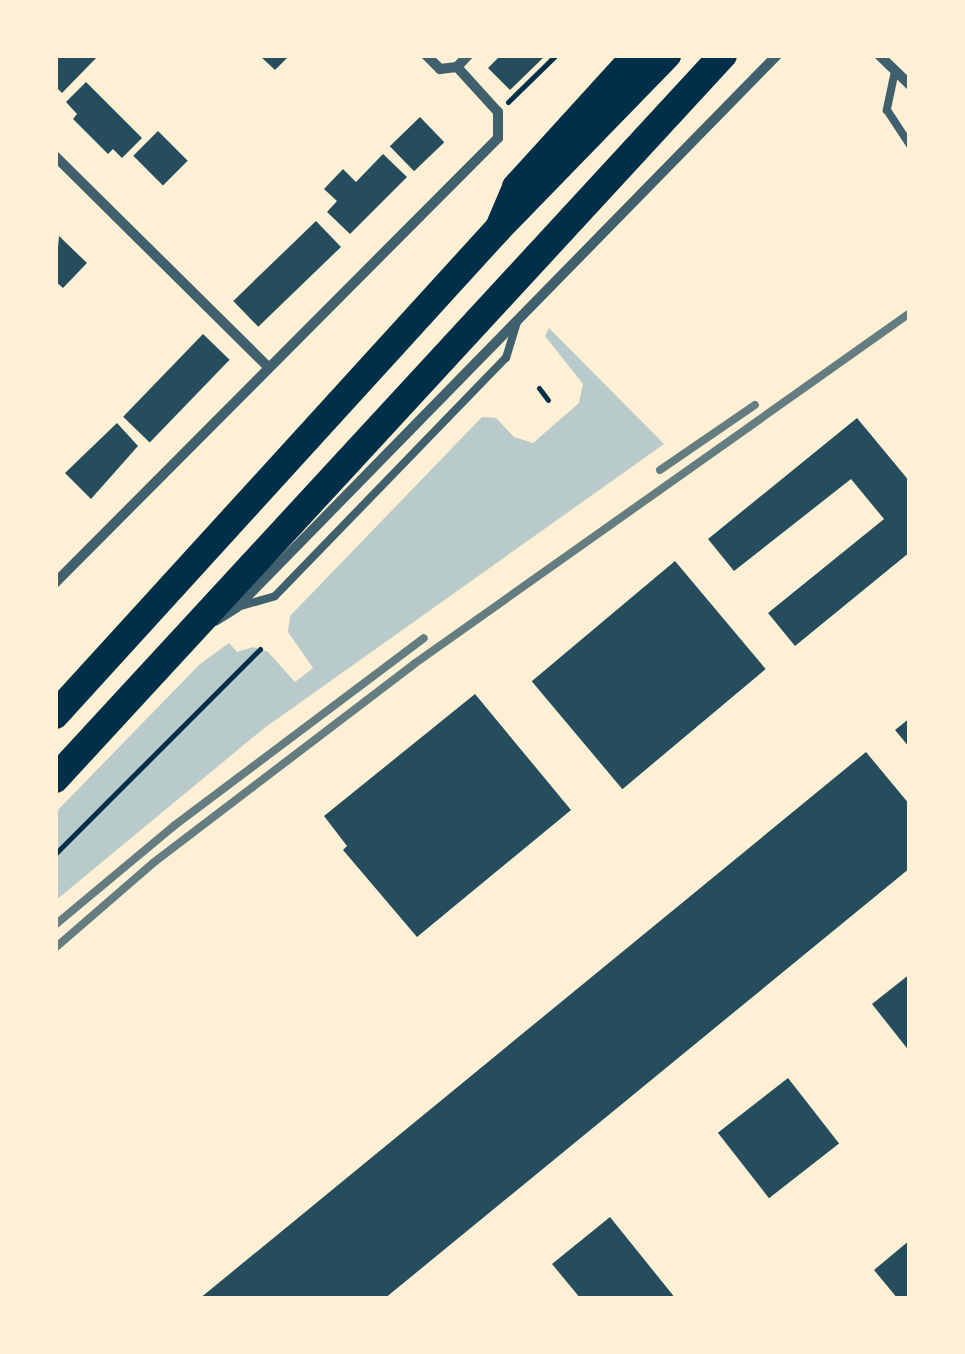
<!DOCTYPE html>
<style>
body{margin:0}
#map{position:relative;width:965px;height:1354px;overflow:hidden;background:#fdf0d5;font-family:"Roboto Condensed",sans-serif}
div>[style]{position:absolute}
.green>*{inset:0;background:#b9caca}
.building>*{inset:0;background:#264d5e;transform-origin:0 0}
.path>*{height:5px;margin:-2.5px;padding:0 2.5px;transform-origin:2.5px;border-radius:2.5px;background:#003049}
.service>*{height:8px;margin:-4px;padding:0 4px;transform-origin:4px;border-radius:4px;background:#3f606c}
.minor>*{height:10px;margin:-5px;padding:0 5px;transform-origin:5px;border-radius:5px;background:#3f606c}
.motorway>*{height:28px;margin:-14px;padding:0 14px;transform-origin:14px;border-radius:14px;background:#003049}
.rail>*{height:8px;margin:-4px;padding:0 4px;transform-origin:4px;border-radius:4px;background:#657d81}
span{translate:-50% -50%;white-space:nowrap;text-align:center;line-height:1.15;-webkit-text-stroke:10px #fdf0d5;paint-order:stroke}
.frame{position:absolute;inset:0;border:58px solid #fdf0d5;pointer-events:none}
</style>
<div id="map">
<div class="green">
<div style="clip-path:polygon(549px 328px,664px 444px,263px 729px,55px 901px,55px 813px,200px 664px,229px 643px,237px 652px,253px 647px,268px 652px,295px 682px,313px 668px,288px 632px,290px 616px,482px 417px,496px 418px,514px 437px,533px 443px,579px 403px,583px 384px,545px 336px)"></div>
</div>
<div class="building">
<div style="clip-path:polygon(55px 55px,99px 55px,62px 93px,55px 86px)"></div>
<div style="clip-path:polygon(259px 55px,290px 55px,275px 70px)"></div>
<div style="clip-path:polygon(501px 55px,546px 55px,510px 90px,488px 68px)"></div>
<div style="clip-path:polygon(86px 82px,142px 138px,122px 158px,113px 149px,108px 154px,73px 119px,77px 114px,66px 102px)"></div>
<div style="left:420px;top:117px;width:35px;height:42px;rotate:46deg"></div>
<div style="left:158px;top:131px;width:42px;height:35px;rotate:45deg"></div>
<div style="clip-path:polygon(383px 154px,407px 177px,350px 234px,327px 212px,337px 201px,324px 189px,343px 169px,356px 182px)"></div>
<div style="left:316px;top:221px;width:36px;height:115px;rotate:46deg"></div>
<div style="clip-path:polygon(59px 236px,87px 263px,63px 288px,55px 281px)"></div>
<div style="left:203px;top:334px;width:37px;height:115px;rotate:44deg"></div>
<div style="clip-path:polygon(857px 418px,910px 482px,910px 552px,795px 646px,768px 613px,884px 519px,851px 479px,734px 571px,708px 539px)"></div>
<div style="clip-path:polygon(117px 423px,138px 446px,91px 499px,65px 473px)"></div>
<div style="left:675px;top:561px;width:141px;height:187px;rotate:50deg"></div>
<div style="clip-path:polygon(475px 694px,571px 810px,417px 937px,343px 850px,347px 846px,324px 816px)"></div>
<div style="clip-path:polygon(910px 718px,910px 748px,895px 730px)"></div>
<div style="clip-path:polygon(866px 752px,910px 805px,910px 868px,384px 1299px,199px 1299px)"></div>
<div style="clip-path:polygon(910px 974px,910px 1052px,872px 1004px)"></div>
<div style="left:788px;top:1078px;width:83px;height:89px;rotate:52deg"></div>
<div style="clip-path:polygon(610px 1217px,676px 1299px,581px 1299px,552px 1264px)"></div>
<div style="clip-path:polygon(910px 1240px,910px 1299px,898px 1299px,874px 1270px)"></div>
</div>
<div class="path">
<div style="left:508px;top:102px;width:67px;rotate:-44.4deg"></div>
<div style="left:539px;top:388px;width:15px;rotate:53deg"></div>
<div style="left:55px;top:854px;width:290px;rotate:-45deg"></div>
</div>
<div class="service">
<div style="left:895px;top:71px;width:40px;rotate:102deg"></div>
<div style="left:887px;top:110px;width:42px;rotate:56.7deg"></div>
<div style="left:241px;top:606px;width:35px;rotate:-16deg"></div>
<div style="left:275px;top:596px;width:332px;rotate:-45.9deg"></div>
<div style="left:506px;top:358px;width:39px;rotate:-73deg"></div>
</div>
<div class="minor">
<div style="left:426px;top:55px;width:20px;rotate:45deg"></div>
<div style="left:440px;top:69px;width:17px;rotate:-7deg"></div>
<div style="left:457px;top:67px;width:16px;rotate:-47deg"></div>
<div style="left:879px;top:55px;width:43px;rotate:44.1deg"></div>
<div style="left:55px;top:156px;width:300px;rotate:44.7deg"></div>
<div style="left:55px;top:583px;width:628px;rotate:-45.13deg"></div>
<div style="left:498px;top:138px;width:26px;rotate:-90deg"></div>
<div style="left:498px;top:112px;width:61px;rotate:-132.3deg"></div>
<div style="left:215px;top:621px;width:26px;rotate:-32deg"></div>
<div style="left:237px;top:607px;width:772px;rotate:-45.63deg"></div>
</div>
<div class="motorway">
<div style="left:501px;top:223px;width:39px;rotate:-67deg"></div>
<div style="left:516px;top:187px;width:178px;rotate:-47.7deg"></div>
<div style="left:55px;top:715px;width:658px;rotate:-47.65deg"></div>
<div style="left:498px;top:229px;width:243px;rotate:-45.8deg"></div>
<div style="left:55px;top:779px;width:985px;rotate:-47.3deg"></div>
</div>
<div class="rail">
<div style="left:660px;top:470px;width:115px;rotate:-34.4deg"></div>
<div style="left:55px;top:925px;width:156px;rotate:-39.8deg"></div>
<div style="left:175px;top:825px;width:311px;rotate:-36.9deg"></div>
<div style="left:55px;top:948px;width:130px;rotate:-40.9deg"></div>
<div style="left:153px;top:863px;width:328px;rotate:-37.3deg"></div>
<div style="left:414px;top:664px;width:608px;rotate:-35.29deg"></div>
</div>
<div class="frame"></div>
</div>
